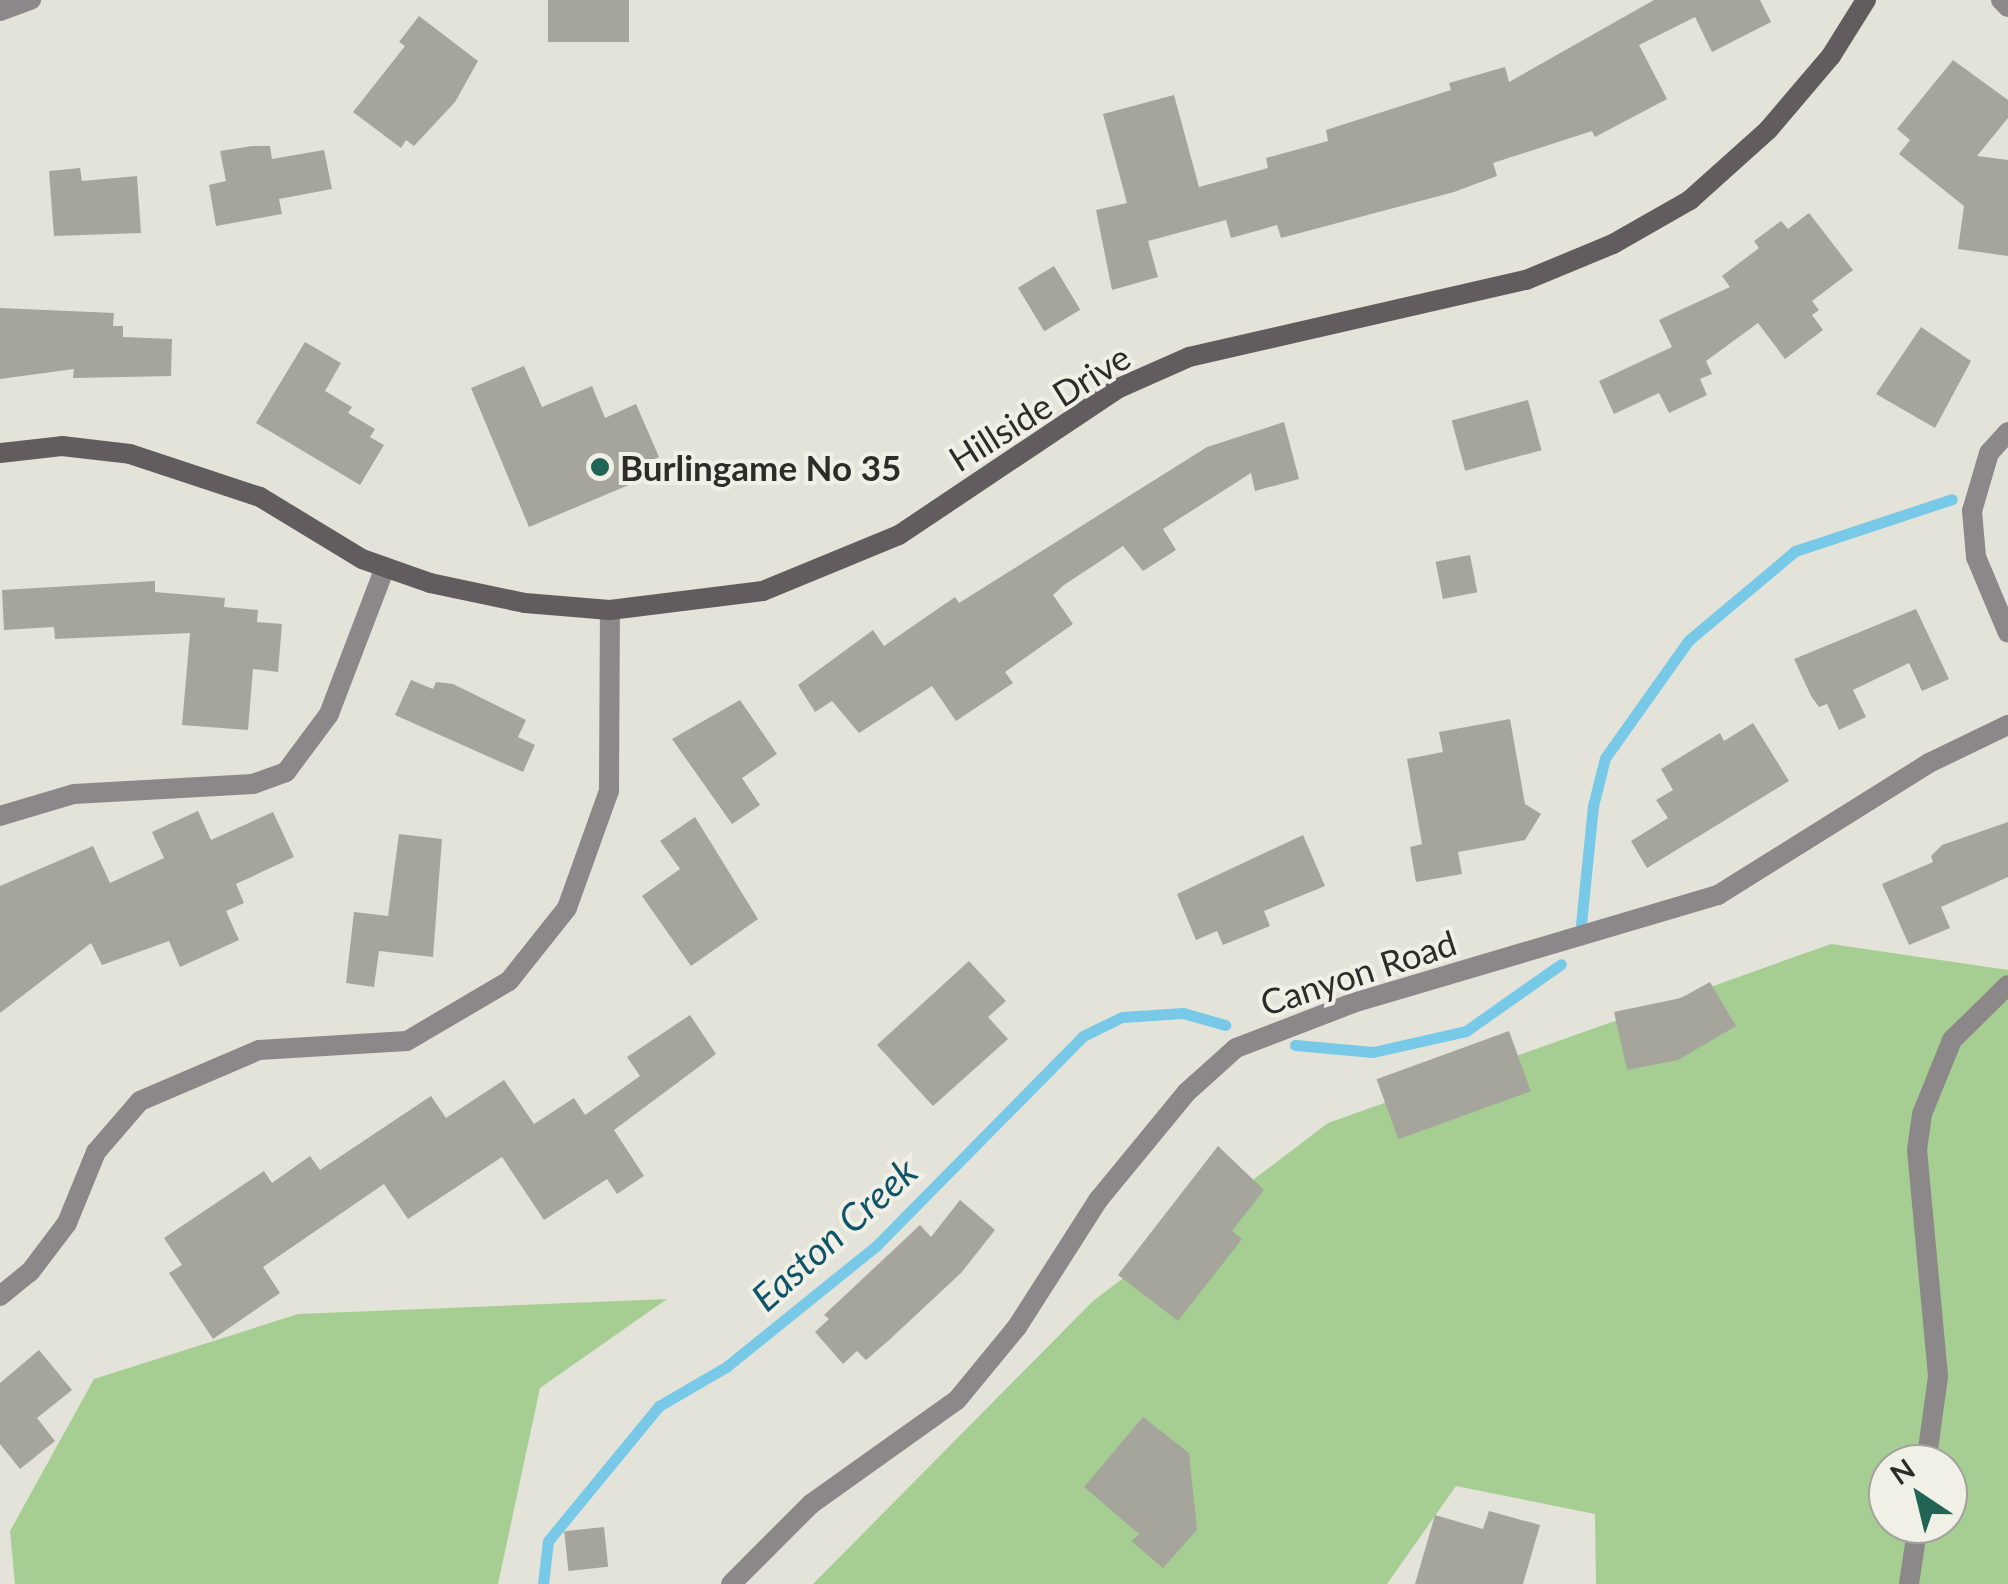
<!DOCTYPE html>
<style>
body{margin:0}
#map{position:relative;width:2008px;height:1584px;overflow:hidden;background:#e4e3d9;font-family:Lato,sans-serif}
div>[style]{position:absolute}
.green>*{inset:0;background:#a6ce93}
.stream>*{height:11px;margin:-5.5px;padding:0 5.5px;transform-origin:5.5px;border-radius:5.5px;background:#78c9e7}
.building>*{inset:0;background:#a6a59c;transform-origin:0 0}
.minor>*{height:20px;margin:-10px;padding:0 10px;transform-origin:10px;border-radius:10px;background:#8c8788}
.secondary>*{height:20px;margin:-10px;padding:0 10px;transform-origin:10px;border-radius:10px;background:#635c5e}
.dots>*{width:28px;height:28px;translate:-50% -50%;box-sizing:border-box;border:5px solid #f1f0e7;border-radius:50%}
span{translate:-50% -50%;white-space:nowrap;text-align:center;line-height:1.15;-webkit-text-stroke:8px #f1f0e7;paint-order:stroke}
.street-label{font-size:35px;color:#2d2c29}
.poi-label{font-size:35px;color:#2d2c29;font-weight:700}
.left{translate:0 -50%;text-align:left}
.water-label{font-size:38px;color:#0f5469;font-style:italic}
.north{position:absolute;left:1868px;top:1444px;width:100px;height:100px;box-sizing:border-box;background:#f1f0e7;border:2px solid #a3a29b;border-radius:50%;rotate:325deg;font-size:28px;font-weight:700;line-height:40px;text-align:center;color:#2d2c29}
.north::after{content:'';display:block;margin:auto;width:35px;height:45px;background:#226453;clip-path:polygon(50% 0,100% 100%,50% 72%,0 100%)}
</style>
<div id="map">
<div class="green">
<div style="clip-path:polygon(evenodd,1831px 944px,2008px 970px,2008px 1584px,1596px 1584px,1595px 1514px,1456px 1486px,1387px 1584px,813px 1584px,1093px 1301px,1328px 1123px,1831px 944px,1888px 1464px,1948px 1464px,1948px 1524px,1888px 1524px,1888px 1464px)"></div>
<div style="clip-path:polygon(667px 1299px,540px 1388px,498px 1584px,15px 1584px,10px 1531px,94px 1379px,298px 1314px)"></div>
</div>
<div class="stream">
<div style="left:1581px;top:924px;width:119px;rotate:-84.2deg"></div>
<div style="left:1593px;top:806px;width:49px;rotate:-76deg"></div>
<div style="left:1605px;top:758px;width:145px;rotate:-54.6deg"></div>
<div style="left:1689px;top:640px;width:138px;rotate:-40deg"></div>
<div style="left:1795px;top:551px;width:165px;rotate:-18.3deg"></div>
<div style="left:1295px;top:1045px;width:78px;rotate:5.1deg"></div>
<div style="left:1373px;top:1052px;width:95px;rotate:-12.7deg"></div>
<div style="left:1466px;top:1031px;width:116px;rotate:-35.2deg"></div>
<div style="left:543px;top:1584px;width:43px;rotate:-83.4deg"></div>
<div style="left:548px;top:1541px;width:175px;rotate:-50.6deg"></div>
<div style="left:659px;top:1406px;width:78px;rotate:-30.2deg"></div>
<div style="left:726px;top:1367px;width:194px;rotate:-38.9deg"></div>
<div style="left:877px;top:1245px;width:293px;rotate:-45.4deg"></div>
<div style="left:1083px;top:1036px;width:43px;rotate:-26deg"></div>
<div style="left:1122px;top:1017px;width:61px;rotate:-3.8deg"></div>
<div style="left:1183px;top:1013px;width:44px;rotate:15.9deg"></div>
</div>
<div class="building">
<div style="left:548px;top:0;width:81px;height:42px"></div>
<div style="clip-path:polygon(1654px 0,1760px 0,1771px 22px,1712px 52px,1695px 17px,1639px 45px,1667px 99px,1595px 137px,1592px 131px,1493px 163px,1497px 176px,1454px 192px,1281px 238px,1277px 225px,1231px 238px,1226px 220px,1148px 241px,1158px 277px,1112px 290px,1096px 210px,1127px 203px,1103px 114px,1174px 95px,1199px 187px,1268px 168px,1266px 158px,1328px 141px,1326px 130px,1451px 90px,1449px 83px,1505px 67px,1509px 82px)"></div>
<div style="clip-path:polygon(419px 16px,478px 61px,455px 102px,414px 146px,406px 140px,401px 148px,353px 112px,405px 46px,399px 42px)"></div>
<div style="clip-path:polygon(1953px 60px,2008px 100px,2008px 118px,1977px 156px,2008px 160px,2008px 256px,1958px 249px,1964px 206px,1899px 154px,1910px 140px,1897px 129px)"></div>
<div style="clip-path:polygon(252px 146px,270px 146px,272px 159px,324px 150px,332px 189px,279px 199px,282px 214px,216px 226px,209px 185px,226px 181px,220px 151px)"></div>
<div style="clip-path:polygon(80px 168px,82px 181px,137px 176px,141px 233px,54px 236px,49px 171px)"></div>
<div style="clip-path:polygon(1809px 213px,1853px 270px,1812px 301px,1819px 310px,1812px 315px,1823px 330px,1785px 359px,1758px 323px,1706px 361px,1712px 374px,1700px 379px,1707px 395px,1669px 413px,1659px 393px,1614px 414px,1599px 381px,1672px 347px,1659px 320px,1730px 287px,1722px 276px,1759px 248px,1754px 241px,1781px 221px,1788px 229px)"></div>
<div style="left:1054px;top:266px;width:51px;height:42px;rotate:59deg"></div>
<div style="clip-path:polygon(0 308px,114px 313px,113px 326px,123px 326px,123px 337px,172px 339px,171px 376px,73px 378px,74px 369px,0 379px)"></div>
<div style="clip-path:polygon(1921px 327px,1971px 361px,1935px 428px,1876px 394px)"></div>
<div style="clip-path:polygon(305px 342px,341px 363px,325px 391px,352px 407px,348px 413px,375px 429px,370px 437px,384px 445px,360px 485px,256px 423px)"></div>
<div style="clip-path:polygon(524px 366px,542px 407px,592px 386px,605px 418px,636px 404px,659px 457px,638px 467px,643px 479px,529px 527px,471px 388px)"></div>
<div style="left:1528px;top:400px;width:52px;height:79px;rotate:75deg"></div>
<div style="clip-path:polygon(1284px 422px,1299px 479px,1255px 491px,1251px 473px,1163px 529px,1176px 550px,1143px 571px,1123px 546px,1064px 585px,1053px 595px,1073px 624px,1005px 672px,1013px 683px,956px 721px,932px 686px,859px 733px,832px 701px,815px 712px,798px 685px,873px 630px,884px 646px,955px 597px,959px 603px,1207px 447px)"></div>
<div style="left:1470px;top:555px;width:38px;height:35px;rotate:79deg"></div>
<div style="clip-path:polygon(155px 581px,155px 592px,225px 598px,224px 607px,258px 610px,257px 622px,282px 624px,278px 672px,253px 669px,248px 730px,182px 725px,190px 633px,55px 639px,54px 627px,4px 630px,2px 590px)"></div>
<div style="clip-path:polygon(1916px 609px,1949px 679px,1922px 691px,1909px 663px,1853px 690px,1866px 717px,1839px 730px,1827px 704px,1819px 707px,1811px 696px,1794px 659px)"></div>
<div style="clip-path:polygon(411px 680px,433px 689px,436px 682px,453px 684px,526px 720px,518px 737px,535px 745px,523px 772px,395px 715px)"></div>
<div style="clip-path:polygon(740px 700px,777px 754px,742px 778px,760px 805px,732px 824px,672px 739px)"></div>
<div style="clip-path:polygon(1510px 719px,1525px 804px,1541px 814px,1525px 840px,1458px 852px,1462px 874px,1416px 882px,1410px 847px,1422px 844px,1407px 759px,1443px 752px,1439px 732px)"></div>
<div style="clip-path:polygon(1753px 723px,1789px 781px,1647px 868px,1631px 841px,1668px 818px,1656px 800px,1673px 790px,1661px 769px,1720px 733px,1724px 741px)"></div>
<div style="clip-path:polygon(198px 811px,211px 840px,273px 812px,294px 857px,236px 884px,244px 903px,226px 911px,239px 940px,180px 967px,169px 941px,102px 965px,91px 943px,0 1013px,0 886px,93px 846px,110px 883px,164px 858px,152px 832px)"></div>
<div style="clip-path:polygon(695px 817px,758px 919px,691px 966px,642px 896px,680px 869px,660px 841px)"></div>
<div style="clip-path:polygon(2008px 822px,2008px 877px,1941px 907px,1950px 928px,1909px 945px,1882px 884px,1933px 862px,1931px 856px,1942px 845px)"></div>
<div style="clip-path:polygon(399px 834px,442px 839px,433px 957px,379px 951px,374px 987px,346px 983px,354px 912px,388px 916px)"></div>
<div style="clip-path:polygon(1303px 835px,1325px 886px,1264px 911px,1270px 926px,1223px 945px,1217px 931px,1196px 940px,1177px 894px)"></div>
<div style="clip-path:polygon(969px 961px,1006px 1001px,988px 1017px,1008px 1039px,933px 1106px,877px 1045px)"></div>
<div style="clip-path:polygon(1710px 982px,1736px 1026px,1678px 1060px,1627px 1070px,1614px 1012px,1681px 998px)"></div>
<div style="clip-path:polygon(690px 1015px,716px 1054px,614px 1130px,644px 1176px,617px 1194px,607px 1179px,544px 1220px,502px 1157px,408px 1219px,384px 1184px,263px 1267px,280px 1293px,213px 1339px,169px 1273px,182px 1265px,164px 1238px,264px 1171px,272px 1183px,310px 1156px,320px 1170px,431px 1096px,446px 1118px,504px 1080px,534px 1124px,574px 1098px,585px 1115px,640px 1076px,627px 1057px)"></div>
<div style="left:1509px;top:1031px;width:64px;height:141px;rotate:70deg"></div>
<div style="clip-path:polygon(1218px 1146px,1264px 1190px,1232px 1231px,1242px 1239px,1178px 1321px,1118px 1275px)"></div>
<div style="clip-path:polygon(960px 1200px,995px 1230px,961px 1273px,888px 1341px,866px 1360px,857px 1351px,843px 1364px,815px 1332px,829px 1319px,824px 1315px,920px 1225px,931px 1237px)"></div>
<div style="clip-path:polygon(39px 1350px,72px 1390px,37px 1418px,55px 1441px,20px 1469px,0 1444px,0 1383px)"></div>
<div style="clip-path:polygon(1143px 1417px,1189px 1453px,1197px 1530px,1163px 1568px,1131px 1541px,1139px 1534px,1084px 1487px)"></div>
<div style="clip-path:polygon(1489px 1511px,1540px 1525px,1523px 1584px,1415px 1584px,1435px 1515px,1483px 1529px)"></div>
<div style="left:604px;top:1527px;width:40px;height:40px;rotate:84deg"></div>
</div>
<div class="minor">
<div style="left:2001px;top:0;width:10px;rotate:45deg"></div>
<div style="left:0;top:11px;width:33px;rotate:-20deg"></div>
<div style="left:2008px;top:432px;width:28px;rotate:132deg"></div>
<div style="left:1989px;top:453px;width:60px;rotate:106.3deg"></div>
<div style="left:1972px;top:511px;width:46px;rotate:85deg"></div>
<div style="left:1976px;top:557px;width:82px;rotate:67.2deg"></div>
<div style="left:0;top:816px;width:77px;rotate:-16.6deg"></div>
<div style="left:74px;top:794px;width:179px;rotate:-3.2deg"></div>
<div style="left:253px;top:784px;width:35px;rotate:-20deg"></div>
<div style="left:286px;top:772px;width:72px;rotate:-53.4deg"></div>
<div style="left:329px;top:714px;width:157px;rotate:-69.1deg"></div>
<div style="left:0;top:1296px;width:38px;rotate:-39deg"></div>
<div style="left:30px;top:1272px;width:61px;rotate:-52.9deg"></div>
<div style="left:67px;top:1223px;width:77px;rotate:-67.8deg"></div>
<div style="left:96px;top:1152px;width:67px;rotate:-49.2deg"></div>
<div style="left:140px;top:1101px;width:129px;rotate:-23.2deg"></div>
<div style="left:259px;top:1050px;width:148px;rotate:-3.5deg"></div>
<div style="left:407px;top:1041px;width:118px;rotate:-30.5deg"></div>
<div style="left:509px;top:981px;width:93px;rotate:-51.5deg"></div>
<div style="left:567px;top:908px;width:124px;rotate:-70.3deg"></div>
<div style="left:609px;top:791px;width:181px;rotate:-89.7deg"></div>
<div style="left:1926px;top:1464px;width:89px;rotate:-82.2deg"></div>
<div style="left:1938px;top:1376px;width:227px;rotate:-95.3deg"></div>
<div style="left:1917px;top:1150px;width:36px;rotate:-82deg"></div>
<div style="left:1922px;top:1114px;width:80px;rotate:-67.9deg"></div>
<div style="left:1952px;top:1040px;width:78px;rotate:-44.5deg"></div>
<div style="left:731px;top:1584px;width:113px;rotate:-45deg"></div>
<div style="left:811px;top:1504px;width:179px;rotate:-35.5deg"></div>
<div style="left:957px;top:1400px;width:94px;rotate:-50.6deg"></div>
<div style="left:1017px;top:1327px;width:152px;rotate:-57.4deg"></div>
<div style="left:1099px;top:1199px;width:139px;rotate:-50.6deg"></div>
<div style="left:1187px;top:1092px;width:66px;rotate:-41.9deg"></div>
<div style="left:1236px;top:1048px;width:125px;rotate:-21deg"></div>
<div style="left:1353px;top:1003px;width:381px;rotate:-16.5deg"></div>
<div style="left:1718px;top:895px;width:249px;rotate:-32deg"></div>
<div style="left:1929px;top:763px;width:88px;rotate:-25.7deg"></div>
<div style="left:1909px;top:1584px;width:61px;rotate:-81.5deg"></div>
</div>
<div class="secondary">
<div style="left:0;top:453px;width:62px;rotate:-6.4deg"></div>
<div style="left:62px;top:446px;width:68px;rotate:6.7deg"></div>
<div style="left:130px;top:454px;width:137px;rotate:18.3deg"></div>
<div style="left:260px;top:497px;width:119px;rotate:31.3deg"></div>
<div style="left:362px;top:559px;width:72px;rotate:19.4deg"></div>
<div style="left:430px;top:583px;width:97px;rotate:11.9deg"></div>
<div style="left:525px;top:603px;width:85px;rotate:4.7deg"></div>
<div style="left:610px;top:610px;width:154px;rotate:-7.1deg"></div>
<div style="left:763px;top:591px;width:147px;rotate:-22.4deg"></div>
<div style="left:899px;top:535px;width:265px;rotate:-33.8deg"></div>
<div style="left:1119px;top:388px;width:77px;rotate:-23.9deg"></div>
<div style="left:1189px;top:357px;width:346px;rotate:-12.9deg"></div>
<div style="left:1526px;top:280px;width:94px;rotate:-22.5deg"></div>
<div style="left:1613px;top:244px;width:89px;rotate:-29.7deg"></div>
<div style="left:1690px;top:200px;width:105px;rotate:-41.9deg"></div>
<div style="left:1768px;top:130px;width:97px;rotate:-49.6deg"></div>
<div style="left:1831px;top:56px;width:66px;rotate:-58deg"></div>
</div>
<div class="dots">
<div style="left:600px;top:467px;background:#226453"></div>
</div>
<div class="street-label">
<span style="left:1039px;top:407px;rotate:-32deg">Hillside Drive</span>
<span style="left:1358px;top:972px;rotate:-18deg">Canyon Road</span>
</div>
<div class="poi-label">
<span class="left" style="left:620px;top:467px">Burlingame No 35</span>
</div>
<div class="water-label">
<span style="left:834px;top:1234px;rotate:-42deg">Easton Creek</span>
</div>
<div class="north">N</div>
</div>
